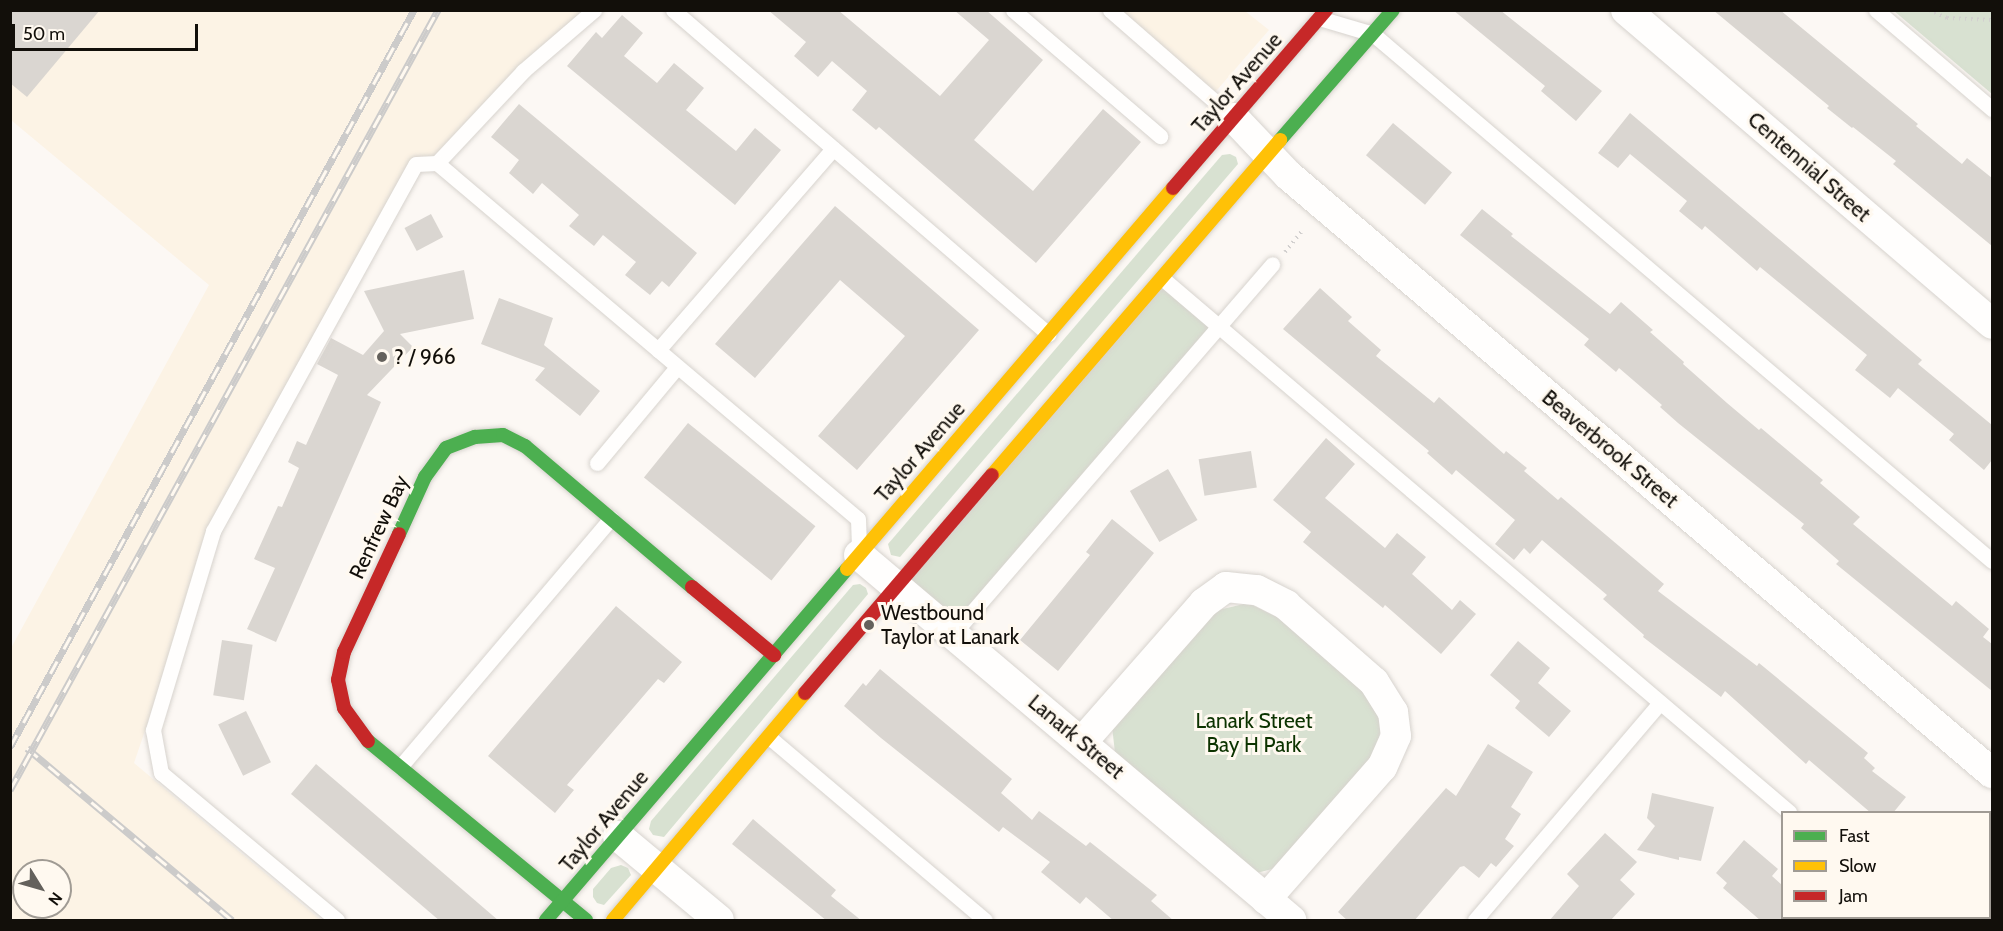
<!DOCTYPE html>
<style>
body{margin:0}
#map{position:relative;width:2003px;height:931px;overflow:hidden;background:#fcf8f4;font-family:Cabin,sans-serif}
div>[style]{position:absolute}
.built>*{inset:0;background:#fcf3e5}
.green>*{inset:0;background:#d8e1d1;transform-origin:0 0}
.building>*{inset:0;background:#dad6d1;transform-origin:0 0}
.path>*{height:4px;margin-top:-2px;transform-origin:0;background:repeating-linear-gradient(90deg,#d2d0cf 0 1.5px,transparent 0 6px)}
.roads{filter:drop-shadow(0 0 2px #d7d3ce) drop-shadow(0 0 2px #d7d3ce)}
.lane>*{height:15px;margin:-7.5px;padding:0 7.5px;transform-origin:7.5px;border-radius:7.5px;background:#fffefd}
.street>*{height:30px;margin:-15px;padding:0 15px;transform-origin:15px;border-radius:15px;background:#fffefd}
.fast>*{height:14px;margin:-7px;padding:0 7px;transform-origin:7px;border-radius:7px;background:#4caf50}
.slow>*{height:14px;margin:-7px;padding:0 7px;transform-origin:7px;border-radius:7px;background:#ffc107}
.jam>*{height:14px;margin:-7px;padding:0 7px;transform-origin:7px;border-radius:7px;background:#c62828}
.rail>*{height:7px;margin-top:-3.5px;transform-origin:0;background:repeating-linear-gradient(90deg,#fff9f0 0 14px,#cccbca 0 28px);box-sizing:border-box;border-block:2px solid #cccbca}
.dots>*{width:16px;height:16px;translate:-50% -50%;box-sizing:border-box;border:3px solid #fff9f0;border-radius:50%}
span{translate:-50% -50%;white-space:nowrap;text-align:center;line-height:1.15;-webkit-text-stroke:6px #fff9f0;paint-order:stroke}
.street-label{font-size:21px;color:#120f0a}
.poi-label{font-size:21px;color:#120f0a}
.left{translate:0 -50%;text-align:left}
.park-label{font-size:21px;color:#0c3300}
.frame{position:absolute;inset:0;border:12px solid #120f0a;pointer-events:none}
.legend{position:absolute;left:1781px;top:811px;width:210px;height:108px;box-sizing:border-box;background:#fff9f0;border:2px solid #a09b94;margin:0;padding:8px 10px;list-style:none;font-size:18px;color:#120f0a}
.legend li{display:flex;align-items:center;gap:12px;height:30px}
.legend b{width:30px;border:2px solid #a09b94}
.north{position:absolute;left:12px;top:859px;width:60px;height:60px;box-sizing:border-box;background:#fff9f0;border:2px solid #a09b94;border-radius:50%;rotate:127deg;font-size:16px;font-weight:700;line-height:24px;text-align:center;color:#120f0a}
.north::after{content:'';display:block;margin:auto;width:21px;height:27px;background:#64615c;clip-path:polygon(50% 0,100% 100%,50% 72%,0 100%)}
.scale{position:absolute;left:12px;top:24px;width:186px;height:27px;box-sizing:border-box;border:3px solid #120f0a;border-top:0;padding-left:8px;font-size:18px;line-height:21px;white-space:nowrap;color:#120f0a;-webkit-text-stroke:4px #fff9f0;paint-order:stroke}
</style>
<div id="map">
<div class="built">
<div style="clip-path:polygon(evenodd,11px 11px,594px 11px,437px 163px,416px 164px,213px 531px,134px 763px,321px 920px,11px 920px,10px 650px,209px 285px,11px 120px,11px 11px,24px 871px,60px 871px,60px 907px,24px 907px,24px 871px)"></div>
<div style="clip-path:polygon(1110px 11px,1245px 11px,1269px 30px,1211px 97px)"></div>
</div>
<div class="green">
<div style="clip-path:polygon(1894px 11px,1992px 11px,1992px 94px)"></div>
<div style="clip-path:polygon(1230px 154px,1236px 157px,1238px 164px,900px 557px,891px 555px,888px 544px,1222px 155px)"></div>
<div style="left:1162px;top:278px;width:74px;height:406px;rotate:41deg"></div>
<div style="clip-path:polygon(860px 584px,866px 588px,868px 594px,664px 837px,653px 835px,649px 829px,651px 821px,853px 585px)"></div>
<div style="clip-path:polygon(1248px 603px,1285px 621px,1366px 692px,1382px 723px,1375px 757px,1279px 867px,1257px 873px,1115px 753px,1112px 726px,1210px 612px)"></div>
<div style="clip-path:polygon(621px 865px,628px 868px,631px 875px,604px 905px,597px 903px,593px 897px,593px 889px,611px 868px)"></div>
</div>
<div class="building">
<div style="clip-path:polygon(10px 10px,100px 10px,27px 97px,10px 83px)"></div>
<div style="clip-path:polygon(768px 10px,838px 10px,940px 96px,989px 40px,954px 10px,986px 10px,1043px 60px,974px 140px,1033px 191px,1103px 109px,1141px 142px,1036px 263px,879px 127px,876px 130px,852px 110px,867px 91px,832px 61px,818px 77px,794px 56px,806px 42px)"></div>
<div style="clip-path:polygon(1453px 10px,1500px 10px,1602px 91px,1576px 121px,1541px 91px,1545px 86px)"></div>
<div style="clip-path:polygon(1713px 10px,1780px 10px,1918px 124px,1916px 126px,1962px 164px,1967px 158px,1992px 178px,1992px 246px,1893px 164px,1896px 161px,1853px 127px,1852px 128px,1827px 108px,1829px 106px)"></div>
<div style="clip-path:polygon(622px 15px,643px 33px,624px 56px,657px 83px,674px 63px,704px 88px,686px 110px,736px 151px,755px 128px,781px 150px,735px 205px,567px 66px,596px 32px,602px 38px)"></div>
<div style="clip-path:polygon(519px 104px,697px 253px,669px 287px,662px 281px,650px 295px,625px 275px,636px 262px,603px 235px,594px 246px,569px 226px,579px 215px,542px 183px,533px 194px,509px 173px,519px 160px,491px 137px)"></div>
<div style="clip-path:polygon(1630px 113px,1922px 360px,1918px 364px,1992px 425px,1992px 460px,1984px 470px,1949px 440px,1954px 434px,1898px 388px,1890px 398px,1855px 370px,1867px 355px,1760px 267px,1757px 271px,1705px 226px,1702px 230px,1679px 211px,1687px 201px,1630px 154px,1618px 168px,1598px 153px)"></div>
<div style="left:1393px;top:123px;width:77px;height:42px;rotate:40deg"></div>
<div style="clip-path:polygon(835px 206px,979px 330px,857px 470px,818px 436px,905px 336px,840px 280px,755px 378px,715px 344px)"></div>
<div style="clip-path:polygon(1482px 209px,1513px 234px,1511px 236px,1610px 314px,1621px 302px,1653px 330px,1650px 332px,1684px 362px,1683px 364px,1727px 403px,1759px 430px,1761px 428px,1823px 480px,1820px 483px,1860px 517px,1853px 524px,1952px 606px,1956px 601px,1989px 629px,1983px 637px,1992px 644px,1992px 691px,1836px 564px,1839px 561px,1801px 528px,1804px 524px,1678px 423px,1660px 407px,1662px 405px,1619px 368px,1616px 372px,1584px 345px,1589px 339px,1460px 235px)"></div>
<div style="left:431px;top:214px;width:26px;height:30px;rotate:62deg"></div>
<div style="clip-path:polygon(464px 270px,474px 319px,400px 334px,413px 347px,367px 395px,381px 402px,276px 642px,247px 629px,275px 568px,254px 559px,278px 506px,282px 507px,299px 468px,288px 462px,297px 441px,306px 445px,338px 375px,317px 364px,331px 338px,363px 355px,384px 331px,364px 291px)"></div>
<div style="clip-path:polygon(1320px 288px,1352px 317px,1348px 321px,1381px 350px,1376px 356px,1434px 403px,1439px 397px,1504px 454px,1506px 451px,1527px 468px,1524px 471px,1558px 500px,1561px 497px,1664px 584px,1658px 591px,1757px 666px,1759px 663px,1868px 753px,1864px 758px,1875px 768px,1872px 771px,1906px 797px,1893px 813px,1871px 813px,1809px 760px,1806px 764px,1725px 691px,1721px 697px,1643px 637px,1644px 635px,1603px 599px,1607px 595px,1542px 540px,1530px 554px,1524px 548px,1514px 560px,1495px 544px,1515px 520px,1456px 470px,1452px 475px,1427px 453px,1429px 451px,1283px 329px)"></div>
<div style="clip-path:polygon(499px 298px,553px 318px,544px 345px,600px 391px,580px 416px,535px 380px,545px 368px,481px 344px)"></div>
<div style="left:688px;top:423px;width:164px;height:70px;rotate:39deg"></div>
<div style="clip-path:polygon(1326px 438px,1355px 464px,1325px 498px,1385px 548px,1397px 533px,1426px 557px,1412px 574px,1452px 610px,1460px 600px,1476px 614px,1441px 654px,1385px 605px,1383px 608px,1303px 542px,1311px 532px,1273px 500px)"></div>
<div style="left:1251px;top:451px;width:37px;height:53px;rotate:81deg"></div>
<div style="left:1168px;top:469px;width:59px;height:44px;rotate:60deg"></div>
<div style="clip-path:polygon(1112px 519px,1154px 553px,1058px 671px,1020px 640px,1090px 555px,1086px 552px)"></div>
<div style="clip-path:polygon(616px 606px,682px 662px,664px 683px,658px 679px,567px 785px,574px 790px,555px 813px,488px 756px)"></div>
<div style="left:222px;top:640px;width:31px;height:56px;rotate:9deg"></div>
<div style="clip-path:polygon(1518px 641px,1550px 668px,1538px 683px,1571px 711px,1549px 737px,1515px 708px,1520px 701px,1490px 675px)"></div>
<div style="clip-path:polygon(880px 669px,1012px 779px,1001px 793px,1032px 820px,1039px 811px,1086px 846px,1090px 842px,1157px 895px,1151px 901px,1174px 921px,1114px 921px,1086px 897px,1080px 904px,1041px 872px,1050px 862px,1003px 827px,999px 832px,881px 738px,844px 706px,863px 683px,866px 686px)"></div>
<div style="left:246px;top:711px;width:57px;height:31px;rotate:64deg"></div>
<div style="clip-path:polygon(1488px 744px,1533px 772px,1511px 807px,1521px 814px,1505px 839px,1514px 846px,1496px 867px,1491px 863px,1479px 878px,1464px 866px,1460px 867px,1414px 921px,1348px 921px,1338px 912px,1446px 788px,1456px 796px)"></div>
<div style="clip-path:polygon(316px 764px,392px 829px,499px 921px,440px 921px,291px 794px)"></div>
<div style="clip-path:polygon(1652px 793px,1714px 807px,1701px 861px,1679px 857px,1679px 860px,1637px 850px,1655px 826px,1647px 818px)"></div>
<div style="clip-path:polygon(753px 819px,836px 890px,831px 896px,862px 921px,827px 921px,732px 844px)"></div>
<div style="clip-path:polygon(1605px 833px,1637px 862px,1620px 880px,1635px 894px,1610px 921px,1549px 921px,1579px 886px,1567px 874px)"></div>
<div style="clip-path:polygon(1744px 840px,1778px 869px,1772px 876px,1782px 885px,1782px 921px,1761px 921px,1723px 888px,1727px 883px,1716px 873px)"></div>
</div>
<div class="path">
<div style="left:1929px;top:10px;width:20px;rotate:24deg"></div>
<div style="left:1947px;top:18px;width:45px;rotate:2.5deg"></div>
<div style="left:1285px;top:252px;width:26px;rotate:-51deg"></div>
</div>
<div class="roads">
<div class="lane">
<div style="left:673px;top:10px;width:496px;rotate:40.8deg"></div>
<div style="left:1013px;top:10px;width:194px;rotate:40.6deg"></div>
<div style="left:1110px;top:10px;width:164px;rotate:41.1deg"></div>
<div style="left:1876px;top:10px;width:153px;rotate:40.5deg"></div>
<div style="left:1319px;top:18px;width:56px;rotate:16.5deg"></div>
<div style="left:1373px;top:34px;width:813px;rotate:40.41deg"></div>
<div style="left:437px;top:163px;width:126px;rotate:-46.9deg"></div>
<div style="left:523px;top:71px;width:94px;rotate:-40.7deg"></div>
<div style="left:1162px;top:278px;width:824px;rotate:40.42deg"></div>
<div style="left:658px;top:350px;width:267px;rotate:-49deg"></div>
<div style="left:597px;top:463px;width:125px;rotate:-50.2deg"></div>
<div style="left:954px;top:633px;width:487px;rotate:-49.2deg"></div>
<div style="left:769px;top:737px;width:283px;rotate:40.3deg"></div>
<div style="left:400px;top:767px;width:326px;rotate:-49.7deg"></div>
<div style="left:1912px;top:918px;width:4px;rotate:34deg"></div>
<div style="left:337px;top:920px;width:229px;rotate:-140.1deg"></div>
<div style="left:161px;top:773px;width:44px;rotate:-100.5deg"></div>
<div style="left:153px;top:730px;width:208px;rotate:-73.2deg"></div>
<div style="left:213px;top:531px;width:419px;rotate:-61.1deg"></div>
<div style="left:416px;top:164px;width:21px;rotate:-3deg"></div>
<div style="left:437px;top:163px;width:551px;rotate:40.22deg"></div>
<div style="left:858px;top:519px;width:30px;rotate:88deg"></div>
<div style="left:1475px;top:920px;width:285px;rotate:-49.6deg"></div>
</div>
<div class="street">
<div style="left:1626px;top:10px;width:482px;rotate:40.6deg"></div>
<div style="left:1234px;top:118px;width:79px;rotate:46.5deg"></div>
<div style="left:1288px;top:175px;width:924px;rotate:40.35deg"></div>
<div style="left:859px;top:555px;width:566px;rotate:40.19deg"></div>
<div style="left:1082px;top:742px;width:185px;rotate:-48.7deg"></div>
<div style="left:1204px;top:603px;width:27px;rotate:-36deg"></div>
<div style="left:1226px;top:587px;width:31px;rotate:6deg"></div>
<div style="left:1257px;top:590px;width:33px;rotate:27deg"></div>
<div style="left:1286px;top:605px;width:117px;rotate:41.2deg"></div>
<div style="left:1374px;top:682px;width:36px;rotate:58deg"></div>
<div style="left:1393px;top:712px;width:24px;rotate:83deg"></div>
<div style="left:1396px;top:736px;width:34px;rotate:114deg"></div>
<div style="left:1382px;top:767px;width:176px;rotate:131.3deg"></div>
<div style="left:618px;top:836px;width:131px;rotate:39.7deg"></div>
</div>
<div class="fast">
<div style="left:1280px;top:140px;width:172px;rotate:-49deg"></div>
<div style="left:399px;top:534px;width:63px;rotate:-65.5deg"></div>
<div style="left:425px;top:477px;width:36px;rotate:-54deg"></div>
<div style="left:446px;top:448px;width:31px;rotate:-21deg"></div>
<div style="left:475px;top:437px;width:28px;rotate:-4deg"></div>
<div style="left:503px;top:435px;width:25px;rotate:27deg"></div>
<div style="left:525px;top:446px;width:219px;rotate:40.2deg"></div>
<div style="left:368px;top:741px;width:282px;rotate:39.4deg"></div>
<div style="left:546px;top:920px;width:462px;rotate:-49.4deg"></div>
</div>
<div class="slow">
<div style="left:992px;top:475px;width:442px;rotate:-49.3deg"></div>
<div style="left:847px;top:569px;width:501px;rotate:-49.45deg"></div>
<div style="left:613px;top:920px;width:297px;rotate:-49.8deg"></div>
</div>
<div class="jam">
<div style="left:1173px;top:188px;width:235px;rotate:-49.3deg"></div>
<div style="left:692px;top:587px;width:107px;rotate:39.7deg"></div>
<div style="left:805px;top:693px;width:287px;rotate:-49.4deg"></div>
<div style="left:368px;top:741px;width:41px;rotate:-126deg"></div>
<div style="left:344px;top:708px;width:29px;rotate:-102deg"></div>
<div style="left:338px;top:680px;width:29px;rotate:-78deg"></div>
<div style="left:344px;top:652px;width:130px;rotate:-65deg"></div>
</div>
</div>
<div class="rail">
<div style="left:10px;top:747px;width:840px;rotate:-61.27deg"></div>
<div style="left:27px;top:748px;width:268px;rotate:40deg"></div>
<div style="left:10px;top:790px;width:890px;rotate:-61.25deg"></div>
</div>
<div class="dots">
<div style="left:382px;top:357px;background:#64615c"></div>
<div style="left:869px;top:625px;background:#64615c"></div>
</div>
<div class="street-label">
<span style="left:1237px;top:83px;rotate:-49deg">Taylor Avenue</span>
<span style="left:1809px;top:167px;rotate:41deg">Centennial Street</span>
<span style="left:1610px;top:449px;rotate:40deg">Beaverbrook Street</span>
<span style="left:920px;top:452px;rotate:-49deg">Taylor Avenue</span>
<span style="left:379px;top:527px;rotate:-65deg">Renfrew Bay</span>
<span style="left:1076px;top:737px;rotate:40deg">Lanark Street</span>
<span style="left:604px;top:821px;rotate:-50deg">Taylor Avenue</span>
</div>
<div class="poi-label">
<span class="left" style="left:394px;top:357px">? / 966</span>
<span class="left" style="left:881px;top:625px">Westbound<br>Taylor at Lanark</span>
</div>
<div class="park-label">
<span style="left:1254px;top:733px">Lanark Street<br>Bay H Park</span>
</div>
<div class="frame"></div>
<ul class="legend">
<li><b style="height:8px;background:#4caf50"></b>Fast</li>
<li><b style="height:8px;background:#ffc107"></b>Slow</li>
<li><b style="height:8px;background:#c62828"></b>Jam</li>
</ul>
<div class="north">N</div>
<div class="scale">50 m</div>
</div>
